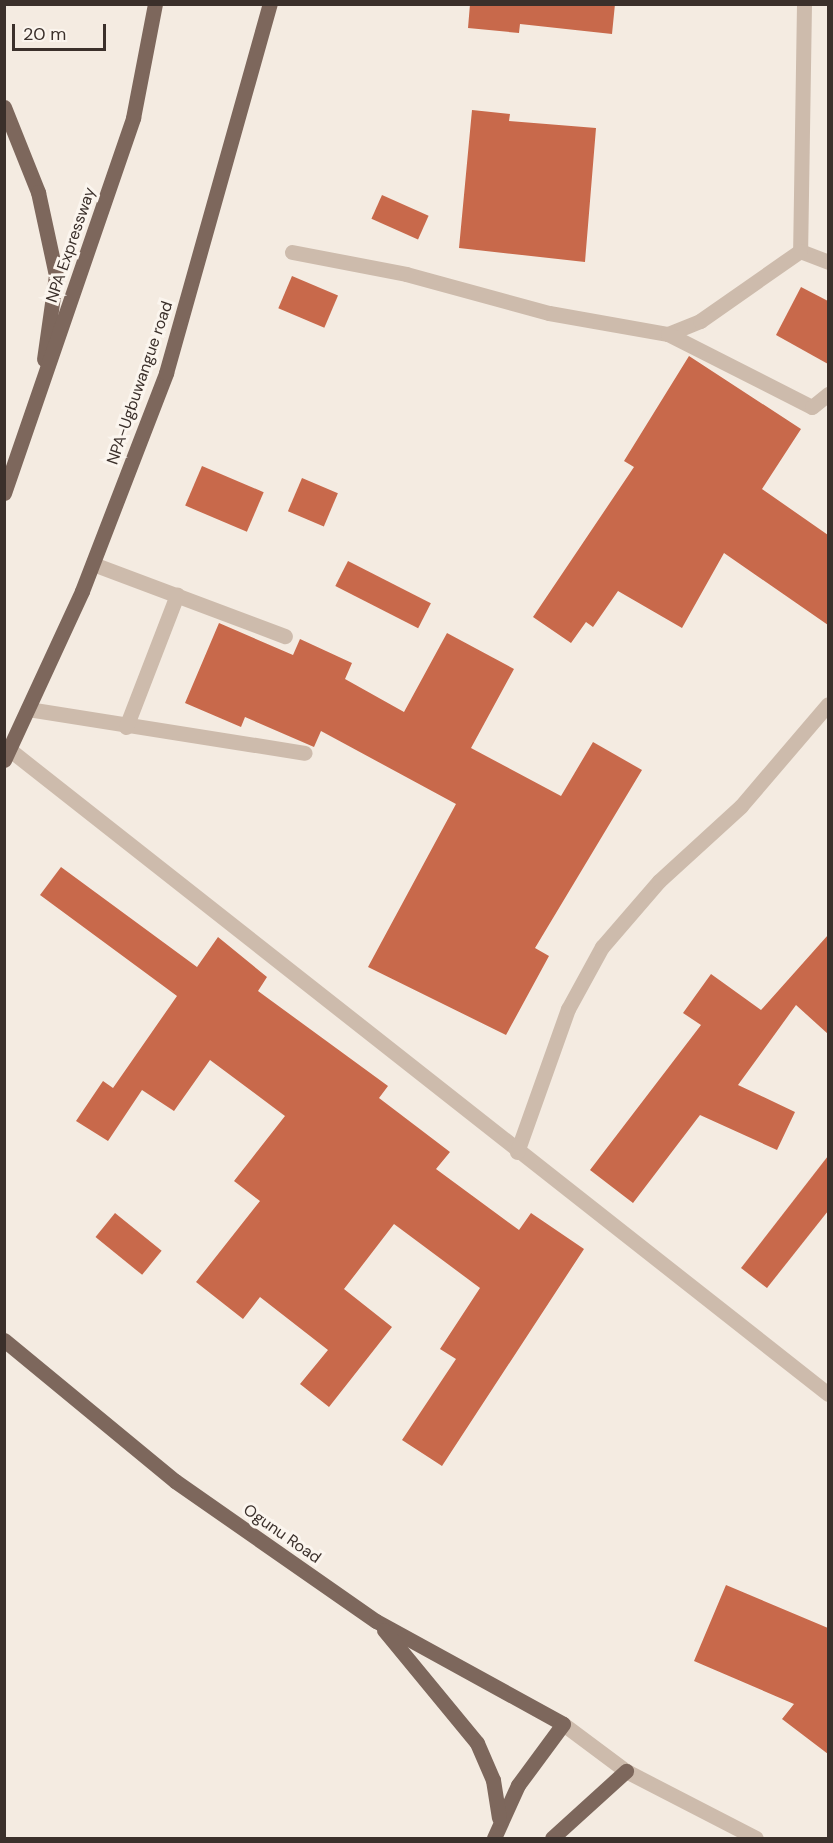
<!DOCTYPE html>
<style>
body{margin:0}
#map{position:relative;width:833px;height:1843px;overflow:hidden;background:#f4ebe1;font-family:"DM Sans",sans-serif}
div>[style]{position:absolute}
.building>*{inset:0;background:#c8694b;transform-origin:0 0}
.minor>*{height:15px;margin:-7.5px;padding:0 7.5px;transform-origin:7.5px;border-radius:7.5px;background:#cdbbac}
.major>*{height:15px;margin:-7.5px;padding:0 7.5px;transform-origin:7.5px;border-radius:7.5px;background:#7d675c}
span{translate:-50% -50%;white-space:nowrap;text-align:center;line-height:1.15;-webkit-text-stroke:6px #fbf5ee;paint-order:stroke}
.street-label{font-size:16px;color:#3b302b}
.frame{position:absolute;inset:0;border:6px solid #3b302b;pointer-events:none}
.scale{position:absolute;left:12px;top:24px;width:94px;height:27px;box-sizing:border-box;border:3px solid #3b302b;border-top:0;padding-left:8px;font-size:18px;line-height:21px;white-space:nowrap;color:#3b302b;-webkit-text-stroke:4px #fbf5ee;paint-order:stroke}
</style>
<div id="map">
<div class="building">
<div style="clip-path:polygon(470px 4px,615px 4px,612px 34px,520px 24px,519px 33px,468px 28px)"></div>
<div style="clip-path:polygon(472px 110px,510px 114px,509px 121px,596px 128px,585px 262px,459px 248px)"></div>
<div style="left:382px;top:195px;width:51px;height:26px;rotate:24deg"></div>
<div style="left:292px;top:276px;width:50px;height:35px;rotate:23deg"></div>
<div style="clip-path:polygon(801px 287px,828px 301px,828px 364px,776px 335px)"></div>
<div style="clip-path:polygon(689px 356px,801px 429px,762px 489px,828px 535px,828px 625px,724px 553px,682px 628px,618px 591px,593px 627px,586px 622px,571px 643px,533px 617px,634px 467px,624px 461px)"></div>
<div style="left:202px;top:466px;width:67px;height:43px;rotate:23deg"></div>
<div style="left:302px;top:478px;width:39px;height:36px;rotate:23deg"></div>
<div style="left:348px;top:561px;width:93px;height:28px;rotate:27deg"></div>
<div style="clip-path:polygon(219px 623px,293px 655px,300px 639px,352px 663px,345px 679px,404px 712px,447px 633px,514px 669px,471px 748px,561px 796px,593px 742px,642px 770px,535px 948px,549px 956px,506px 1035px,368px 967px,456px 804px,321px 731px,314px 747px,245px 717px,241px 727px,185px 703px)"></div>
<div style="clip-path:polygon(61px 867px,197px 967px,218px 937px,267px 977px,258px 991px,388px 1086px,379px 1098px,450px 1152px,436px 1169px,519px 1230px,531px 1213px,584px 1249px,442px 1466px,402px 1440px,456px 1359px,440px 1349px,480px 1288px,394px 1224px,344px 1289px,392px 1327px,329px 1407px,300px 1384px,328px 1350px,260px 1297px,243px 1319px,196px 1282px,260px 1201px,234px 1181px,285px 1116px,210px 1060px,174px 1111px,142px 1090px,108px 1141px,76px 1121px,103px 1081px,113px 1088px,177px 996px,40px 895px)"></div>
<div style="clip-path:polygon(828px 935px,828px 1034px,796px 1005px,738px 1085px,795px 1112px,777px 1150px,700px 1115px,633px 1203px,590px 1170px,701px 1025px,683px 1013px,711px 974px,761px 1010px)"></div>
<div style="clip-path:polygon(828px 1156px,828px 1211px,767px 1288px,741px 1268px)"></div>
<div style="left:115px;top:1213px;width:60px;height:31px;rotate:39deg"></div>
<div style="clip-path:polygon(726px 1585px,828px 1628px,828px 1754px,782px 1719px,794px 1704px,694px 1661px)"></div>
</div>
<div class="minor">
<div style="left:804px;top:4px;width:247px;rotate:90.9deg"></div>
<div style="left:800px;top:251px;width:30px;rotate:21deg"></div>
<div style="left:292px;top:252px;width:116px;rotate:10.9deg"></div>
<div style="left:406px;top:274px;width:148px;rotate:15.3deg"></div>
<div style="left:549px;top:313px;width:121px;rotate:10deg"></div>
<div style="left:668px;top:334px;width:35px;rotate:-22deg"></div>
<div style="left:700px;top:321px;width:122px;rotate:-35deg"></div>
<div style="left:668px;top:334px;width:161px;rotate:26.9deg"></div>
<div style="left:812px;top:407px;width:21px;rotate:-39deg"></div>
<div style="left:93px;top:564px;width:205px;rotate:20.6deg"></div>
<div style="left:28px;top:709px;width:280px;rotate:9deg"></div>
<div style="left:126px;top:727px;width:142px;rotate:-68.9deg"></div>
<div style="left:10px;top:750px;width:1041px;rotate:38.21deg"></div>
<div style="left:517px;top:1152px;width:152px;rotate:-70.4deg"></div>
<div style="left:568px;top:1009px;width:71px;rotate:-61.3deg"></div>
<div style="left:602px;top:947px;width:87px;rotate:-49.2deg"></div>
<div style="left:659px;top:881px;width:111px;rotate:-42.4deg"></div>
<div style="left:741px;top:806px;width:134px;rotate:-49.5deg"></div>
<div style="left:563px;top:1724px;width:79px;rotate:36.7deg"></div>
<div style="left:626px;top:1771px;width:146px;rotate:27.3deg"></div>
</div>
<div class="major">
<div style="left:4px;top:107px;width:92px;rotate:68.2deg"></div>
<div style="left:38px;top:192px;width:85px;rotate:77.8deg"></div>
<div style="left:56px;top:275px;width:85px;rotate:98.1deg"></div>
<div style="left:4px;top:493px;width:397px;rotate:-71deg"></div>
<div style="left:133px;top:118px;width:116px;rotate:-79.1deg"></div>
<div style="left:4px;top:760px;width:186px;rotate:-65.2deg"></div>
<div style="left:82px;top:591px;width:234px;rotate:-68.9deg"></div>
<div style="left:166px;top:373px;width:383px;rotate:-74.3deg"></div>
<div style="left:4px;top:1340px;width:222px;rotate:39.5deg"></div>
<div style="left:175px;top:1481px;width:245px;rotate:34.9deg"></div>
<div style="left:376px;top:1621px;width:213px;rotate:28.8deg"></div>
<div style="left:563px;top:1724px;width:76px;rotate:126.4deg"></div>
<div style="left:518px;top:1785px;width:58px;rotate:114.4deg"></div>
<div style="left:384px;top:1630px;width:146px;rotate:50.5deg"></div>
<div style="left:477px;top:1743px;width:40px;rotate:66.6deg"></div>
<div style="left:493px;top:1780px;width:38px;rotate:81deg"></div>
<div style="left:552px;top:1838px;width:100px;rotate:-42.2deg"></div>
</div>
<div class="street-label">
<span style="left:71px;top:245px;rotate:-71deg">NPA Expressway</span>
<span style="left:140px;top:383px;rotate:-71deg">NPA-Ugbuwangue road</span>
<span style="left:282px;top:1534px;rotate:35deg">Ogunu Road</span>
</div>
<div class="frame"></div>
<div class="scale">20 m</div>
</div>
